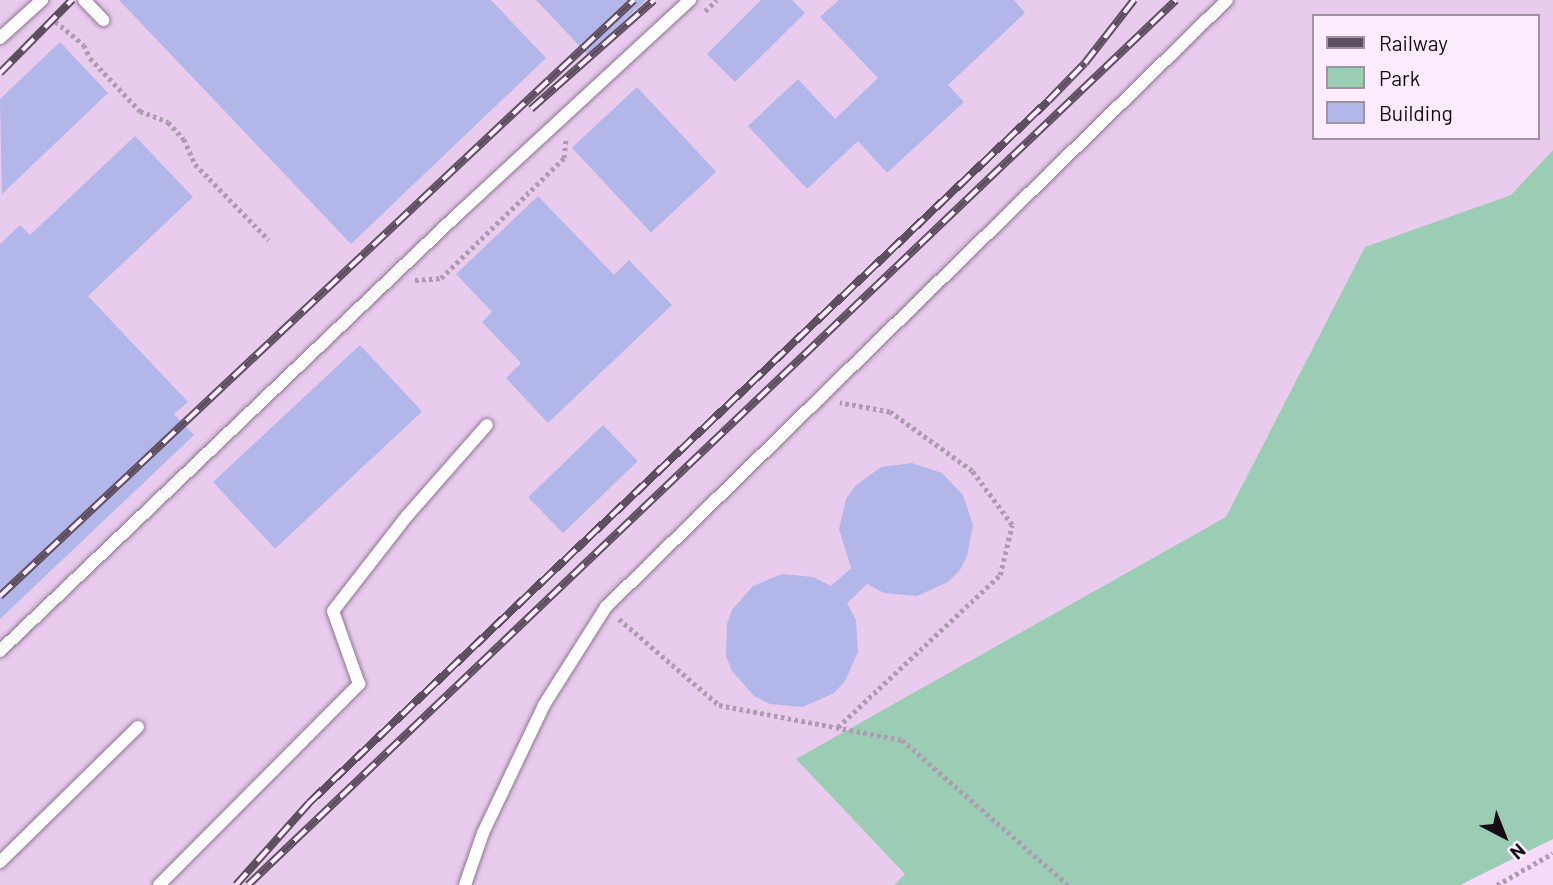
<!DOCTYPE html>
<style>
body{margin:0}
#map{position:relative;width:1553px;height:885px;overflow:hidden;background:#f5dbf9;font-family:Barlow,sans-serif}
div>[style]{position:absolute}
.built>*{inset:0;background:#e9cbee}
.green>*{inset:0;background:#9bccb4}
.building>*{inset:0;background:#b3b6e9;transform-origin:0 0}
.path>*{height:4.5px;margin-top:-2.25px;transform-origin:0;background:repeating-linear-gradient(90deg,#ae9ab1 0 3.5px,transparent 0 7px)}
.roads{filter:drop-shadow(0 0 2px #8d7690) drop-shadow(0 0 2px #8d7690)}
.lane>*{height:12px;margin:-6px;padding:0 6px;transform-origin:6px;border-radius:6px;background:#fff}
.rail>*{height:8px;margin-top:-4px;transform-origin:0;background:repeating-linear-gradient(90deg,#fcecfe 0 16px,#5e4f60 0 32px);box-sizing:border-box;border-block:2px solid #5e4f60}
span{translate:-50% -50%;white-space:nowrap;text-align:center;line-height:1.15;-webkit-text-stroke:6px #fcecfe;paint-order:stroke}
.legend{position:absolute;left:1312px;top:14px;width:228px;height:126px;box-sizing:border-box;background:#fcecfe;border:2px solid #a092a1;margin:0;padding:9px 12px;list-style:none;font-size:21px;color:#150c16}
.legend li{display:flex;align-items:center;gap:14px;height:35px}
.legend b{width:35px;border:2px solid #a092a1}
.north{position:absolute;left:1469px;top:801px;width:70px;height:70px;-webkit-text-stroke:5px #fcecfe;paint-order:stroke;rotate:138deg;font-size:19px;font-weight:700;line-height:28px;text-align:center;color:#150c16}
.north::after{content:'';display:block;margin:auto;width:24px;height:32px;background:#150c16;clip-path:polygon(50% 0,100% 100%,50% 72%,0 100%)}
</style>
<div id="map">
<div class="built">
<div style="clip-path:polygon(evenodd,0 0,1553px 0,1553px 297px,897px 885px,0 885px,0 0,1313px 16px,1537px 16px,1537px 138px,1313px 138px,1313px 16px)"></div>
</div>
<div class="green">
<div style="clip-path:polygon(1553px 150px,1553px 839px,1460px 885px,894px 885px,905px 874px,796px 759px,1226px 517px,1365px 247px,1511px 195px)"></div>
</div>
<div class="building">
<div style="clip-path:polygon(119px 0,491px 0,546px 58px,351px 244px)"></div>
<div style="clip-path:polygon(536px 0,646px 0,588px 55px)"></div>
<div style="clip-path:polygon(761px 0,792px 0,805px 13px,735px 82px,707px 54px)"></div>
<div style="clip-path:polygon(839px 0,1014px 0,1025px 13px,948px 85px,964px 102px,887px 173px,858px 141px,807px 189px,748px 126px,798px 79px,835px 119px,878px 78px,820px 17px)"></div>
<div style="clip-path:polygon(60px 42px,108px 93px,2px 194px,0 99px)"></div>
<div style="left:637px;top:87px;width:116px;height:89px;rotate:47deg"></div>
<div style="clip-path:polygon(135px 136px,193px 197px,88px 296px,188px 402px,174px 414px,194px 435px,0 619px,0 244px,20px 225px,30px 235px)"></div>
<div style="clip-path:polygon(538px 196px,614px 275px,629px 260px,672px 305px,548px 423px,506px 378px,521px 363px,482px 322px,492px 312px,456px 274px)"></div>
<div style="left:360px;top:345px;width:91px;height:201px;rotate:47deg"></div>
<div style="left:603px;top:425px;width:50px;height:104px;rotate:46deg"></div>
<div style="clip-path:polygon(912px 463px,942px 473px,963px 495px,973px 525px,967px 556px,960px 570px,948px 582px,917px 596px,884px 593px,867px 584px,847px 603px,856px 620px,858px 652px,845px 681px,834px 693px,803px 707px,770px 704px,754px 696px,732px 671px,726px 656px,727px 624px,732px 610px,753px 586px,782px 574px,813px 577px,831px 586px,851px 568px,839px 529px,846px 499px,855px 486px,881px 467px)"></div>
</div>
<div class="path">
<div style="left:705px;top:11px;width:16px;rotate:-43deg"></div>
<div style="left:50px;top:17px;width:44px;rotate:39.5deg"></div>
<div style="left:84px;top:45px;width:14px;rotate:65deg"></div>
<div style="left:90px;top:58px;width:73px;rotate:46.7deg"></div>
<div style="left:140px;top:111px;width:30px;rotate:21deg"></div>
<div style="left:168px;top:122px;width:23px;rotate:47deg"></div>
<div style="left:184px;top:139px;width:27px;rotate:66deg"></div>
<div style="left:195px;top:164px;width:106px;rotate:45.8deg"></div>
<div style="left:415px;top:280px;width:26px;rotate:-4deg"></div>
<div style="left:441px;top:278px;width:172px;rotate:-44.3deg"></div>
<div style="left:564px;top:158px;width:21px;rotate:-85deg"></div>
<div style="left:619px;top:619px;width:132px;rotate:40.7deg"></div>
<div style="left:719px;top:705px;width:186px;rotate:10.8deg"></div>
<div style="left:902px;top:740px;width:220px;rotate:41.1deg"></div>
<div style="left:838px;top:727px;width:222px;rotate:-43.2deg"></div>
<div style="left:1000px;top:575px;width:51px;rotate:-76.5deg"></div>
<div style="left:1012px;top:525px;width:67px;rotate:-126.5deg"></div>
<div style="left:972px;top:471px;width:101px;rotate:-144.3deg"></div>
<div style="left:890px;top:412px;width:51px;rotate:-169.8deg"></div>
<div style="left:1497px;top:885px;width:64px;rotate:-29.7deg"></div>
</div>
<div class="roads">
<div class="lane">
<div style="left:84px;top:0;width:28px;rotate:46deg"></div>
<div style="left:0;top:38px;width:57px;rotate:-42.1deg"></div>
<div style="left:0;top:651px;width:633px;rotate:-43.66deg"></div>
<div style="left:458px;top:214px;width:316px;rotate:-42.7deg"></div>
<div style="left:0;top:862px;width:193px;rotate:-44.4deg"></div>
<div style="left:159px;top:885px;width:284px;rotate:-45.1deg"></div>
<div style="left:359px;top:684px;width:77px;rotate:-109.6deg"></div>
<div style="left:333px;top:611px;width:120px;rotate:-52.1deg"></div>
<div style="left:407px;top:516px;width:121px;rotate:-48.7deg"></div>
<div style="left:465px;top:885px;width:55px;rotate:-70.9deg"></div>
<div style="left:483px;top:833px;width:142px;rotate:-64.5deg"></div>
<div style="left:544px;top:705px;width:116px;rotate:-57.7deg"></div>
<div style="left:606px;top:607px;width:868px;rotate:-44.35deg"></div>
</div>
</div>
<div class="rail">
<div style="left:0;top:73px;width:103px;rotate:-45.4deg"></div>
<div style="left:531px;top:109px;width:164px;rotate:-41.5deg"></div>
<div style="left:0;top:596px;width:870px;rotate:-43.23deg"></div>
<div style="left:236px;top:885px;width:110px;rotate:-48.3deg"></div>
<div style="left:309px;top:803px;width:1019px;rotate:-43.53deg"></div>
<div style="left:1048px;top:101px;width:53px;rotate:-45.8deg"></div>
<div style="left:1085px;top:63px;width:80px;rotate:-52.1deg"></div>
<div style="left:248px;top:885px;width:1282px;rotate:-43.64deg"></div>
</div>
<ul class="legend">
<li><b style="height:9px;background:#5e4f60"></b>Railway</li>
<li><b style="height:19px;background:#9bccb4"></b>Park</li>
<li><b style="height:19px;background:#b3b6e9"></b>Building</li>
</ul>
<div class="north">N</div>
</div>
